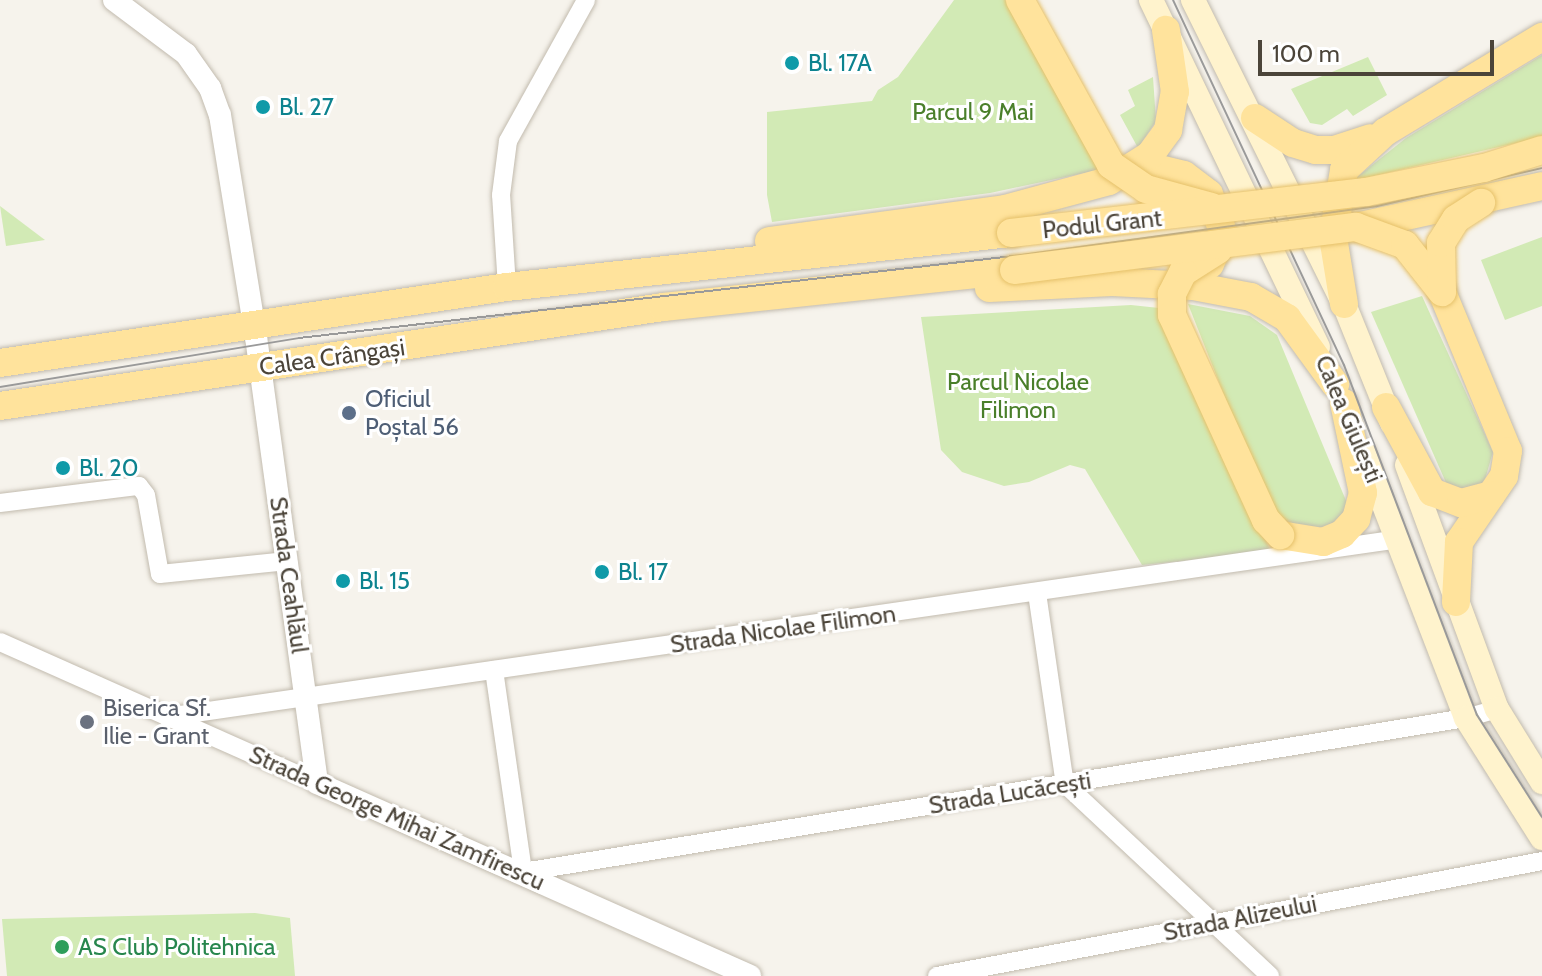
<!DOCTYPE html>
<meta charset="utf-8">
<style>
body{margin:0}
#map{position:relative;width:1542px;height:976px;overflow:hidden;background:#f6f3ec;font-family:Cabin,sans-serif}
div>[style]{position:absolute}
.green>*{inset:0;background:#d2eab5}
.roads{filter:drop-shadow(0 0 2px #c2bbae) drop-shadow(0 0 2px #c2bbae)}
.minor>*{height:18px;margin:-9px;padding:0 9px;transform-origin:9px;border-radius:9px;background:#fff}
.tertiary>*{height:22px;margin:-11px;padding:0 11px;transform-origin:11px;border-radius:11px;background:#fff}
.secondary>*{height:24px;margin:-12px;padding:0 12px;transform-origin:12px;border-radius:12px;background:#fff3cd}
.primary>*{height:28px;margin:-14px;padding:0 14px;transform-origin:14px;border-radius:14px;background:#ffe39c}
.tram>*{height:2px;margin:-1px;padding:0 1px;transform-origin:1px;border-radius:1px;background:#9a9a9a}
.bridges{filter:drop-shadow(0 0 2px #e6c16a) drop-shadow(0 0 2px #e6c16a)}
.primary-bridge>*{height:28px;margin:-14px;padding:0 14px;transform-origin:14px;border-radius:14px;background:#ffe39c}
.dots>*{width:22px;height:22px;translate:-50% -50%;box-sizing:border-box;border:4px solid #fff;border-radius:50%}
span{translate:-50% -50%;white-space:nowrap;text-align:center;line-height:1.15;-webkit-text-stroke:6px #fff;paint-order:stroke}
.culture-label{font-size:24px;color:#0d838f}
.left{translate:0 -50%;text-align:left}
.park-label{font-size:24px;color:#4a7f2a}
.street-label{font-size:24px;color:#4b4439}
.service-label{font-size:24px;color:#4e5e75}
.worship-label{font-size:24px;color:#5b616d}
.leisure-label{font-size:24px;color:#27864d}
.scale{position:absolute;left:1258px;top:40px;width:236px;height:36px;box-sizing:border-box;border:4px solid #4b4439;border-top:0;padding-left:10px;font-size:24px;line-height:28px;white-space:nowrap;color:#4b4439;-webkit-text-stroke:6px #fff;paint-order:stroke}
</style>
<div id="map">
<div class="green">
<div style="clip-path:polygon(954px 0,1005px 0,1103px 169px,990px 193px,772px 222px,767px 195px,767px 112px,872px 101px,878px 90px,898px 77px)"></div>
<div style="clip-path:polygon(1542px 55px,1542px 137px,1352px 181px,1406px 138px)"></div>
<div style="clip-path:polygon(1368px 57px,1387px 95px,1353px 116px,1347px 109px,1322px 125px,1310px 123px,1291px 89px)"></div>
<div style="clip-path:polygon(1153px 77px,1156px 121px,1138px 148px,1120px 115px,1135px 106px,1128px 90px)"></div>
<div style="clip-path:polygon(0 206px,45px 240px,6px 246px)"></div>
<div style="clip-path:polygon(1542px 237px,1542px 306px,1505px 320px,1481px 260px)"></div>
<div style="clip-path:polygon(1422px 296px,1493px 452px,1484px 483px,1469px 492px,1447px 485px,1371px 312px)"></div>
<div style="clip-path:polygon(1188px 304px,1250px 316px,1277px 335px,1347px 503px,1340px 524px,1308px 537px,1270px 511px)"></div>
<div style="clip-path:polygon(1131px 305px,1159px 308px,1271px 552px,1142px 565px,1085px 469px,1070px 465px,1029px 482px,1004px 486px,962px 472px,941px 450px,921px 317px)"></div>
<div style="clip-path:polygon(255px 913px,290px 918px,295px 976px,7px 976px,2px 919px)"></div>
</div>
<div class="roads">
<div class="minor">
<div style="left:507px;top:287px;width:92px;rotate:-93.7deg"></div>
<div style="left:501px;top:195px;width:54px;rotate:-82.6deg"></div>
<div style="left:508px;top:141px;width:161px;rotate:-61deg"></div>
<div style="left:0;top:503px;width:140px;rotate:-7deg"></div>
<div style="left:139px;top:486px;width:11px;rotate:52deg"></div>
<div style="left:146px;top:495px;width:80px;rotate:80deg"></div>
<div style="left:160px;top:574px;width:128px;rotate:-5.8deg"></div>
<div style="left:1037px;top:593px;width:193px;rotate:81.7deg"></div>
<div style="left:1065px;top:784px;width:281px;rotate:43.1deg"></div>
<div style="left:0;top:642px;width:347px;rotate:24deg"></div>
<div style="left:494px;top:670px;width:204px;rotate:81.8deg"></div>
<div style="left:523px;top:872px;width:955px;rotate:-9.28deg"></div>
<div style="left:1466px;top:718px;width:32px;rotate:-16deg"></div>
<div style="left:167px;top:717px;width:1245px;rotate:-8.22deg"></div>
<div style="left:937px;top:976px;width:616px;rotate:-10.76deg"></div>
</div>
<div class="tertiary">
<div style="left:114px;top:0;width:90px;rotate:36.9deg"></div>
<div style="left:186px;top:54px;width:42px;rotate:54.8deg"></div>
<div style="left:210px;top:88px;width:29px;rotate:70deg"></div>
<div style="left:220px;top:115px;width:225px;rotate:80.8deg"></div>
<div style="left:256px;top:337px;width:450px;rotate:82.2deg"></div>
<div style="left:317px;top:783px;width:474px;rotate:24deg"></div>
</div>
<div class="secondary">
<div style="left:1151px;top:0;width:385px;rotate:64.3deg"></div>
<div style="left:1193px;top:0;width:339px;rotate:63.6deg"></div>
<div style="left:1344px;top:304px;width:128px;rotate:68deg"></div>
<div style="left:1363px;top:451px;width:286px;rotate:68.9deg"></div>
<div style="left:1466px;top:718px;width:142px;rotate:57.7deg"></div>
<div style="left:1407px;top:465px;width:260px;rotate:69.8deg"></div>
<div style="left:1497px;top:709px;width:86px;rotate:58.3deg"></div>
</div>
<div class="primary">
<div style="left:1255px;top:118px;width:45px;rotate:33.3deg"></div>
<div style="left:1293px;top:143px;width:24px;rotate:17deg"></div>
<div style="left:1316px;top:150px;width:18px"></div>
<div style="left:1334px;top:150px;width:38px;rotate:-18deg"></div>
<div style="left:1139px;top:164px;width:46px;rotate:13.7deg"></div>
<div style="left:1184px;top:175px;width:31px;rotate:37deg"></div>
<div style="left:1209px;top:194px;width:40px;rotate:69.8deg"></div>
<div style="left:1223px;top:232px;width:35px;rotate:112deg"></div>
<div style="left:1356px;top:227px;width:190px;rotate:-12.4deg"></div>
<div style="left:769px;top:241px;width:238px;rotate:-7.7deg"></div>
<div style="left:1005px;top:209px;width:108px;rotate:-15.1deg"></div>
<div style="left:1109px;top:181px;width:49px;rotate:-32.4deg"></div>
<div style="left:1150px;top:155px;width:31px;rotate:-54deg"></div>
<div style="left:1168px;top:130px;width:39px;rotate:-80deg"></div>
<div style="left:1175px;top:92px;width:63px;rotate:-98.3deg"></div>
<div style="left:989px;top:288px;width:123px;rotate:-2.8deg"></div>
<div style="left:1112px;top:282px;width:81px;rotate:2.8deg"></div>
<div style="left:1193px;top:286px;width:59px;rotate:10.7deg"></div>
<div style="left:1251px;top:297px;width:42px;rotate:30.3deg"></div>
<div style="left:1287px;top:318px;width:82px;rotate:54deg"></div>
<div style="left:1442px;top:292px;width:172px;rotate:67.5deg"></div>
<div style="left:1508px;top:451px;width:25px;rotate:99deg"></div>
<div style="left:1504px;top:476px;width:80px;rotate:124.3deg"></div>
<div style="left:1459px;top:542px;width:60px;rotate:92.9deg"></div>
<div style="left:1344px;top:304px;width:68px;rotate:-99.3deg"></div>
<div style="left:1333px;top:237px;width:68px;rotate:-80.7deg"></div>
<div style="left:1344px;top:170px;width:56px;rotate:-42.8deg"></div>
<div style="left:1385px;top:132px;width:184px;rotate:-31.2deg"></div>
<div style="left:0;top:363px;width:513px;rotate:-8.53deg"></div>
<div style="left:507px;top:287px;width:507px;rotate:-6.12deg"></div>
<div style="left:0;top:406px;width:670px;rotate:-8.49deg"></div>
<div style="left:663px;top:307px;width:353px;rotate:-6deg"></div>
<div style="left:1386px;top:407px;width:97px;rotate:61.6deg"></div>
<div style="left:1432px;top:492px;width:31px;rotate:21deg"></div>
<div style="left:1461px;top:503px;width:31px;rotate:-15deg"></div>
<div style="left:1280px;top:535px;width:44px;rotate:9.2deg"></div>
<div style="left:1323px;top:542px;width:21px;rotate:-23deg"></div>
<div style="left:1342px;top:534px;width:21px;rotate:-47deg"></div>
<div style="left:1356px;top:519px;width:27px;rotate:-75deg"></div>
<div style="left:1363px;top:493px;width:92px;rotate:-101.9deg"></div>
</div>
</div>
<div class="tram">
<div style="left:1173px;top:0;width:403px;rotate:64.9deg"></div>
<div style="left:1344px;top:365px;width:374px;rotate:69.2deg"></div>
<div style="left:1477px;top:715px;width:121px;rotate:57.5deg"></div>
<div style="left:0;top:387px;width:303px;rotate:-9.3deg"></div>
<div style="left:299px;top:338px;width:719px;rotate:-6.55deg"></div>
<div style="left:1013px;top:256px;width:367px;rotate:-7.8deg"></div>
<div style="left:1377px;top:206px;width:169px;rotate:-13deg"></div>
</div>
<div class="bridges">
<div class="primary-bridge">
<div style="left:1020px;top:0;width:188px;rotate:61.1deg"></div>
<div style="left:1111px;top:165px;width:42px;rotate:34.4deg"></div>
<div style="left:1146px;top:189px;width:68px;rotate:15.3deg"></div>
<div style="left:1011px;top:233px;width:357px;rotate:-6.6deg"></div>
<div style="left:1366px;top:192px;width:120px;rotate:-11.5deg"></div>
<div style="left:1484px;top:168px;width:61px;rotate:-17.2deg"></div>
<div style="left:1218px;top:250px;width:41px;rotate:147.8deg"></div>
<div style="left:1183px;top:272px;width:25px;rotate:117deg"></div>
<div style="left:1172px;top:294px;width:21px;rotate:90deg"></div>
<div style="left:1172px;top:315px;width:226px;rotate:65.4deg"></div>
<div style="left:1266px;top:520px;width:21px;rotate:47deg"></div>
<div style="left:1014px;top:270px;width:345px;rotate:-7.2deg"></div>
<div style="left:1356px;top:227px;width:52px;rotate:20.2deg"></div>
<div style="left:1405px;top:245px;width:60px;rotate:51.8deg"></div>
<div style="left:1442px;top:291px;width:48px;rotate:-91.2deg"></div>
<div style="left:1441px;top:243px;width:28px;rotate:-58deg"></div>
<div style="left:1456px;top:219px;width:30px;rotate:-33deg"></div>
</div>
</div>
<div class="dots">
<div style="left:792px;top:63px;background:#0f9aa8"></div>
<div style="left:263px;top:107px;background:#0f9aa8"></div>
<div style="left:349px;top:413px;background:#5c6f8a"></div>
<div style="left:63px;top:468px;background:#0f9aa8"></div>
<div style="left:602px;top:572px;background:#0f9aa8"></div>
<div style="left:343px;top:581px;background:#0f9aa8"></div>
<div style="left:87px;top:722px;background:#6b7280"></div>
<div style="left:62px;top:947px;background:#2e9e5b"></div>
</div>
<div class="culture-label">
<span class="left" style="left:808px;top:63px">Bl. 17A</span>
<span class="left" style="left:279px;top:107px">Bl. 27</span>
<span class="left" style="left:79px;top:468px">Bl. 20</span>
<span class="left" style="left:618px;top:572px">Bl. 17</span>
<span class="left" style="left:359px;top:581px">Bl. 15</span>
</div>
<div class="park-label">
<span style="left:973px;top:112px">Parcul 9 Mai</span>
<span style="left:1018px;top:396px">Parcul Nicolae<br>Filimon</span>
</div>
<div class="street-label">
<span style="left:1102px;top:224px;rotate:-6deg">Podul Grant</span>
<span style="left:332px;top:357px;rotate:-8deg">Calea Crângași</span>
<span style="left:1349px;top:419px;rotate:67deg">Calea Giulești</span>
<span style="left:289px;top:575px;rotate:82deg">Strada Ceahlăul</span>
<span style="left:783px;top:629px;rotate:-8deg">Strada Nicolae Filimon</span>
<span style="left:1010px;top:793px;rotate:-9deg">Strada Lucăcești</span>
<span style="left:397px;top:818px;rotate:24deg">Strada George Mihai Zamfirescu</span>
<span style="left:1240px;top:918px;rotate:-11deg">Strada Alizeului</span>
</div>
<div class="service-label">
<span class="left" style="left:365px;top:413px">Oficiul<br>Poștal 56</span>
</div>
<div class="worship-label">
<span class="left" style="left:103px;top:722px">Biserica Sf.<br>Ilie - Grant</span>
</div>
<div class="leisure-label">
<span class="left" style="left:78px;top:947px">AS Club Politehnica</span>
</div>
<div class="scale">100 m</div>
</div>
